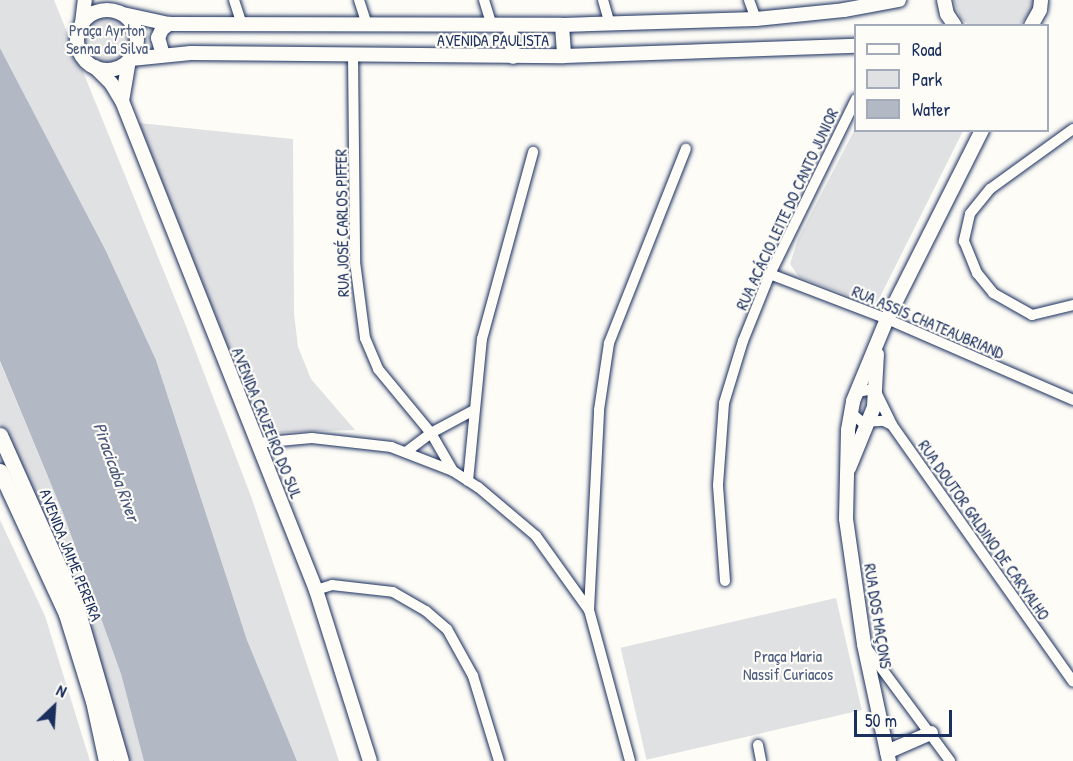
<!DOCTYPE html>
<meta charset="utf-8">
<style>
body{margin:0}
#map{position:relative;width:1073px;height:761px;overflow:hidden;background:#fdfcf7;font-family:"Patrick Hand",sans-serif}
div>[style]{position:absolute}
.green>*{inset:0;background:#e0e1e3;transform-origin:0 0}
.round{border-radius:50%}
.water>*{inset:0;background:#b3b8c5}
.roads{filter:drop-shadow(0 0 2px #1b2f5e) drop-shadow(0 0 2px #1b2f5e)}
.minor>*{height:10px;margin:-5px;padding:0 5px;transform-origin:5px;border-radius:5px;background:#fdfcf7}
.tertiary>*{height:14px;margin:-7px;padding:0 7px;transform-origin:7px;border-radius:7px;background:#fdfcf7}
.tertiary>.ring{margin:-7px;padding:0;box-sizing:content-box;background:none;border:14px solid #fdfcf7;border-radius:50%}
.secondary>*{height:15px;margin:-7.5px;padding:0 7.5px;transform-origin:7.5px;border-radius:7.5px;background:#fdfcf7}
span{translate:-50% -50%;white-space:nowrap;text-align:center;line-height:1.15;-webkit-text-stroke:4.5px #fdfcf7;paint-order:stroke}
.park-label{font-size:16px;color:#4c5c7f}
.street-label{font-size:16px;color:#1b2f5e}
.water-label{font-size:18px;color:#49587d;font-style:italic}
.legend{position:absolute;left:854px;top:24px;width:195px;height:108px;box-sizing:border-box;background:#fdfcf7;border:2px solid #a3aaba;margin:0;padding:8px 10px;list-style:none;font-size:18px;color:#1b2f5e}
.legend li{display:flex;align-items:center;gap:12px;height:30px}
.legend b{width:30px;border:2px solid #a3aaba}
.north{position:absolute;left:24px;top:677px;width:60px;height:60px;-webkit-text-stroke:4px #fdfcf7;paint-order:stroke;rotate:25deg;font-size:16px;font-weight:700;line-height:24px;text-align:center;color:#1b2f5e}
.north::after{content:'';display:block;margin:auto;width:21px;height:27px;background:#1b2f5e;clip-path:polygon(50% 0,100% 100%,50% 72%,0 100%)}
.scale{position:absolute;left:854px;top:710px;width:98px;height:27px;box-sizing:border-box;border:3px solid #1b2f5e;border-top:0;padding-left:8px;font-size:18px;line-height:21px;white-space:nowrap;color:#1b2f5e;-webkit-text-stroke:4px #fdfcf7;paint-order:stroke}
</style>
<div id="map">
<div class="green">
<div style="clip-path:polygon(0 0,54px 0,186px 326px,252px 499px,339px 761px,297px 761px,247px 640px,156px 360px,106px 251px,0 48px)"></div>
<div style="clip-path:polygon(953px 0,1035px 0,1032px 10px,1019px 26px,969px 25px,961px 19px)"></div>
<div class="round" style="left:81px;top:14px;width:52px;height:52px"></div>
<div style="clip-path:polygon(139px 123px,293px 139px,294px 314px,298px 347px,311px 379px,355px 430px,262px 433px)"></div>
<div style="clip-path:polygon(855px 129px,963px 131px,877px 303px,872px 304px,799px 277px,790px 264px,798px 239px)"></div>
<div style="clip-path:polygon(0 362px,63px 513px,121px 674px,145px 761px,129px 761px,81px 604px,0 423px)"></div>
<div style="clip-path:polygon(0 520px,45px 616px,90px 761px,0 761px)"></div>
<div style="left:836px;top:598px;width:115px;height:221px;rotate:77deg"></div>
</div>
<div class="water">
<div style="clip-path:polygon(0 48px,106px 251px,156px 360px,247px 640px,297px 761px,144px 761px,121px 674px,63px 513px,0 361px)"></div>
</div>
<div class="roads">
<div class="minor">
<div style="left:234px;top:0;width:26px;rotate:72deg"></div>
<div style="left:359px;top:0;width:26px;rotate:72deg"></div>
<div style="left:484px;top:0;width:27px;rotate:73deg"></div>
<div style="left:603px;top:0;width:25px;rotate:74deg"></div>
<div style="left:749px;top:0;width:20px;rotate:70deg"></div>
<div style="left:353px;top:55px;width:207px;rotate:89.4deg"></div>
<div style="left:355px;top:262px;width:77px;rotate:82.5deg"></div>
<div style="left:365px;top:338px;width:34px;rotate:67deg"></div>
<div style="left:378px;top:369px;width:83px;rotate:50.4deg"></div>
<div style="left:431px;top:433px;width:44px;rotate:59.9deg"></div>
<div style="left:1073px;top:129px;width:102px;rotate:144.1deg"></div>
<div style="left:990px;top:189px;width:32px;rotate:129deg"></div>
<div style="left:970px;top:214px;width:28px;rotate:103deg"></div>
<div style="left:964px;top:241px;width:35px;rotate:68deg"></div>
<div style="left:977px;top:273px;width:26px;rotate:51deg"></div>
<div style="left:993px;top:293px;width:45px;rotate:29.4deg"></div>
<div style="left:1032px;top:315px;width:42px;rotate:-13.7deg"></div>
<div style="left:770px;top:274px;width:125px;rotate:21deg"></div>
<div style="left:887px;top:319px;width:203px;rotate:23.5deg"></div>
<div style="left:857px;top:392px;width:11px;rotate:-10deg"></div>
<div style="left:868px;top:390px;width:10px;rotate:24deg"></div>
<div style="left:877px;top:394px;width:34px;rotate:64deg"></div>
<div style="left:892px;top:425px;width:314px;rotate:54.8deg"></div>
<div style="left:851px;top:413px;width:14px;rotate:39deg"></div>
<div style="left:862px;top:422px;width:22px;rotate:-3deg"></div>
<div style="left:884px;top:421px;width:9px;rotate:27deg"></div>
<div style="left:257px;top:443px;width:55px;rotate:-5.2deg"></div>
<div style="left:312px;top:438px;width:80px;rotate:6.5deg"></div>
<div style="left:391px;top:447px;width:66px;rotate:21.2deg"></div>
<div style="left:453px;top:471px;width:30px;rotate:33deg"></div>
<div style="left:478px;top:487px;width:76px;rotate:40.2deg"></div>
<div style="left:536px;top:536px;width:91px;rotate:54.4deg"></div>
<div style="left:589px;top:610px;width:156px;rotate:74.8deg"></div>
<div style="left:406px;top:452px;width:31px;rotate:-37deg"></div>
<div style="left:431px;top:433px;width:49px;rotate:-28.1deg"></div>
<div style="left:468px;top:481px;width:143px;rotate:-84.4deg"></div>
<div style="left:482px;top:339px;width:194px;rotate:-74.7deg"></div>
<div style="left:725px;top:581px;width:96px;rotate:-94.2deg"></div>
<div style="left:718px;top:485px;width:82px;rotate:-85.8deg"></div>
<div style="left:724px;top:403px;width:65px;rotate:-73deg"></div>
<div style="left:743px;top:341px;width:72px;rotate:-68.1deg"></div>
<div style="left:770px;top:274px;width:195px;rotate:-63.8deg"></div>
<div style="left:316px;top:590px;width:17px;rotate:-17deg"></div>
<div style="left:332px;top:585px;width:61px;rotate:6.5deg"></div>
<div style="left:393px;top:592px;width:38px;rotate:30deg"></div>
<div style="left:426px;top:611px;width:28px;rotate:41deg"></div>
<div style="left:447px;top:629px;width:54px;rotate:61deg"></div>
<div style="left:473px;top:676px;width:89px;rotate:73deg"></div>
<div style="left:589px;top:610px;width:200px;rotate:-87.1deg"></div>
<div style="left:599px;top:410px;width:68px;rotate:-81.5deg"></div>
<div style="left:609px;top:343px;width:209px;rotate:-68.4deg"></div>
<div style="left:865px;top:646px;width:143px;rotate:53.5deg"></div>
<div style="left:758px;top:745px;width:16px;rotate:79deg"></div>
</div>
<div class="tertiary">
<div style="left:944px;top:0;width:14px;rotate:78deg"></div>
<div style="left:947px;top:14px;width:14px;rotate:56deg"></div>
<div class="ring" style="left:77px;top:10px;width:46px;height:46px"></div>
<div style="left:123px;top:14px;width:47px;rotate:12.3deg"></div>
<div style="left:169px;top:24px;width:393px;rotate:0.1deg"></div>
<div style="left:562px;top:25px;width:194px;rotate:-1.8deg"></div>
<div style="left:756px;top:19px;width:88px;rotate:-5.8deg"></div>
<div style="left:844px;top:10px;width:56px;rotate:-10.3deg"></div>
<div style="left:82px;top:23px;width:23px;rotate:-83deg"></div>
<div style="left:562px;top:25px;width:31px;rotate:86deg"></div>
<div style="left:510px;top:26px;width:31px;rotate:84deg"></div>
<div style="left:1031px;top:26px;width:18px;rotate:-61deg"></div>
<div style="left:1040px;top:10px;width:10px;rotate:-84deg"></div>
<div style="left:163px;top:55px;width:18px;rotate:-106deg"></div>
<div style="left:158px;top:38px;width:10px;rotate:-66deg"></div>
<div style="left:162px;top:29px;width:9px;rotate:-36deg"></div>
<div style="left:131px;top:59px;width:60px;rotate:-5.7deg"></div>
<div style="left:191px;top:53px;width:373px;rotate:0.5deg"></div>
<div style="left:564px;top:56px;width:292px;rotate:-2deg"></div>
<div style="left:95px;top:67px;width:23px;rotate:45deg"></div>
<div style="left:111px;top:83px;width:21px;rotate:59deg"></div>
<div style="left:122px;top:101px;width:526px;rotate:68.36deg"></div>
<div style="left:316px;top:590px;width:179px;rotate:72.5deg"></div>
<div style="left:122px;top:101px;width:42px;rotate:-80.3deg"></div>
<div style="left:849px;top:468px;width:66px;rotate:-67.7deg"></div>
<div style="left:874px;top:407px;width:53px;rotate:-86.8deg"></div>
<div style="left:887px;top:752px;width:48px;rotate:-23.4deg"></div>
<div style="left:889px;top:761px;width:120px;rotate:-102.1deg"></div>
<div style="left:864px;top:644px;width:126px;rotate:-98.2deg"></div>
<div style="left:846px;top:519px;width:89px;rotate:-88.7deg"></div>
<div style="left:848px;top:430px;width:29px;rotate:-80deg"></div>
<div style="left:853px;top:401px;width:89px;rotate:-67.5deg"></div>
<div style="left:887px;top:319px;width:212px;rotate:-63.3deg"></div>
</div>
<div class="secondary">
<div style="left:0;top:435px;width:186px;rotate:65.9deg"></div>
<div style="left:76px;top:605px;width:162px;rotate:73.9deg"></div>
<div style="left:0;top:471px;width:157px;rotate:65.2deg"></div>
<div style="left:66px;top:614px;width:91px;rotate:72.8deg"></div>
<div style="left:93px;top:701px;width:61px;rotate:77.8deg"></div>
</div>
</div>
<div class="park-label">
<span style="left:107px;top:39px">Praça Ayrton<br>Senna da Silva</span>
<span style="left:788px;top:665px">Praça Maria<br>Nassif Curiacos</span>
</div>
<div class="street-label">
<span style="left:493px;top:40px">AVENIDA PAULISTA</span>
<span style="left:787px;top:209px;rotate:-65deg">RUA ACÁCIO LEITE DO CANTO JUNIOR</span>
<span style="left:342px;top:223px;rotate:-91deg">RUA JOSÉ CARLOS PIFFER</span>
<span style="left:928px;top:322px;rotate:23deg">RUA ASSIS CHATEAUBRIAND</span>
<span style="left:267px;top:423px;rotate:68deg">AVENIDA CRUZEIRO DO SUL</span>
<span style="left:984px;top:530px;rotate:55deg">RUA DOUTOR GALDINO DE CARVALHO</span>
<span style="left:71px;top:555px;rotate:68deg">AVENIDA JAIME PEREIRA</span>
<span style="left:878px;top:616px;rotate:81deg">RUA DOS MAÇONS</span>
</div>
<div class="water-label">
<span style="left:116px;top:472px;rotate:70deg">Piracicaba River</span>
</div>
<ul class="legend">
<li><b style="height:8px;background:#fdfcf7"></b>Road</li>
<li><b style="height:16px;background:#e0e1e3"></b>Park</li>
<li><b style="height:16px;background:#b3b8c5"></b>Water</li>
</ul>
<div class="north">N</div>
<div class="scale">50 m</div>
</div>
